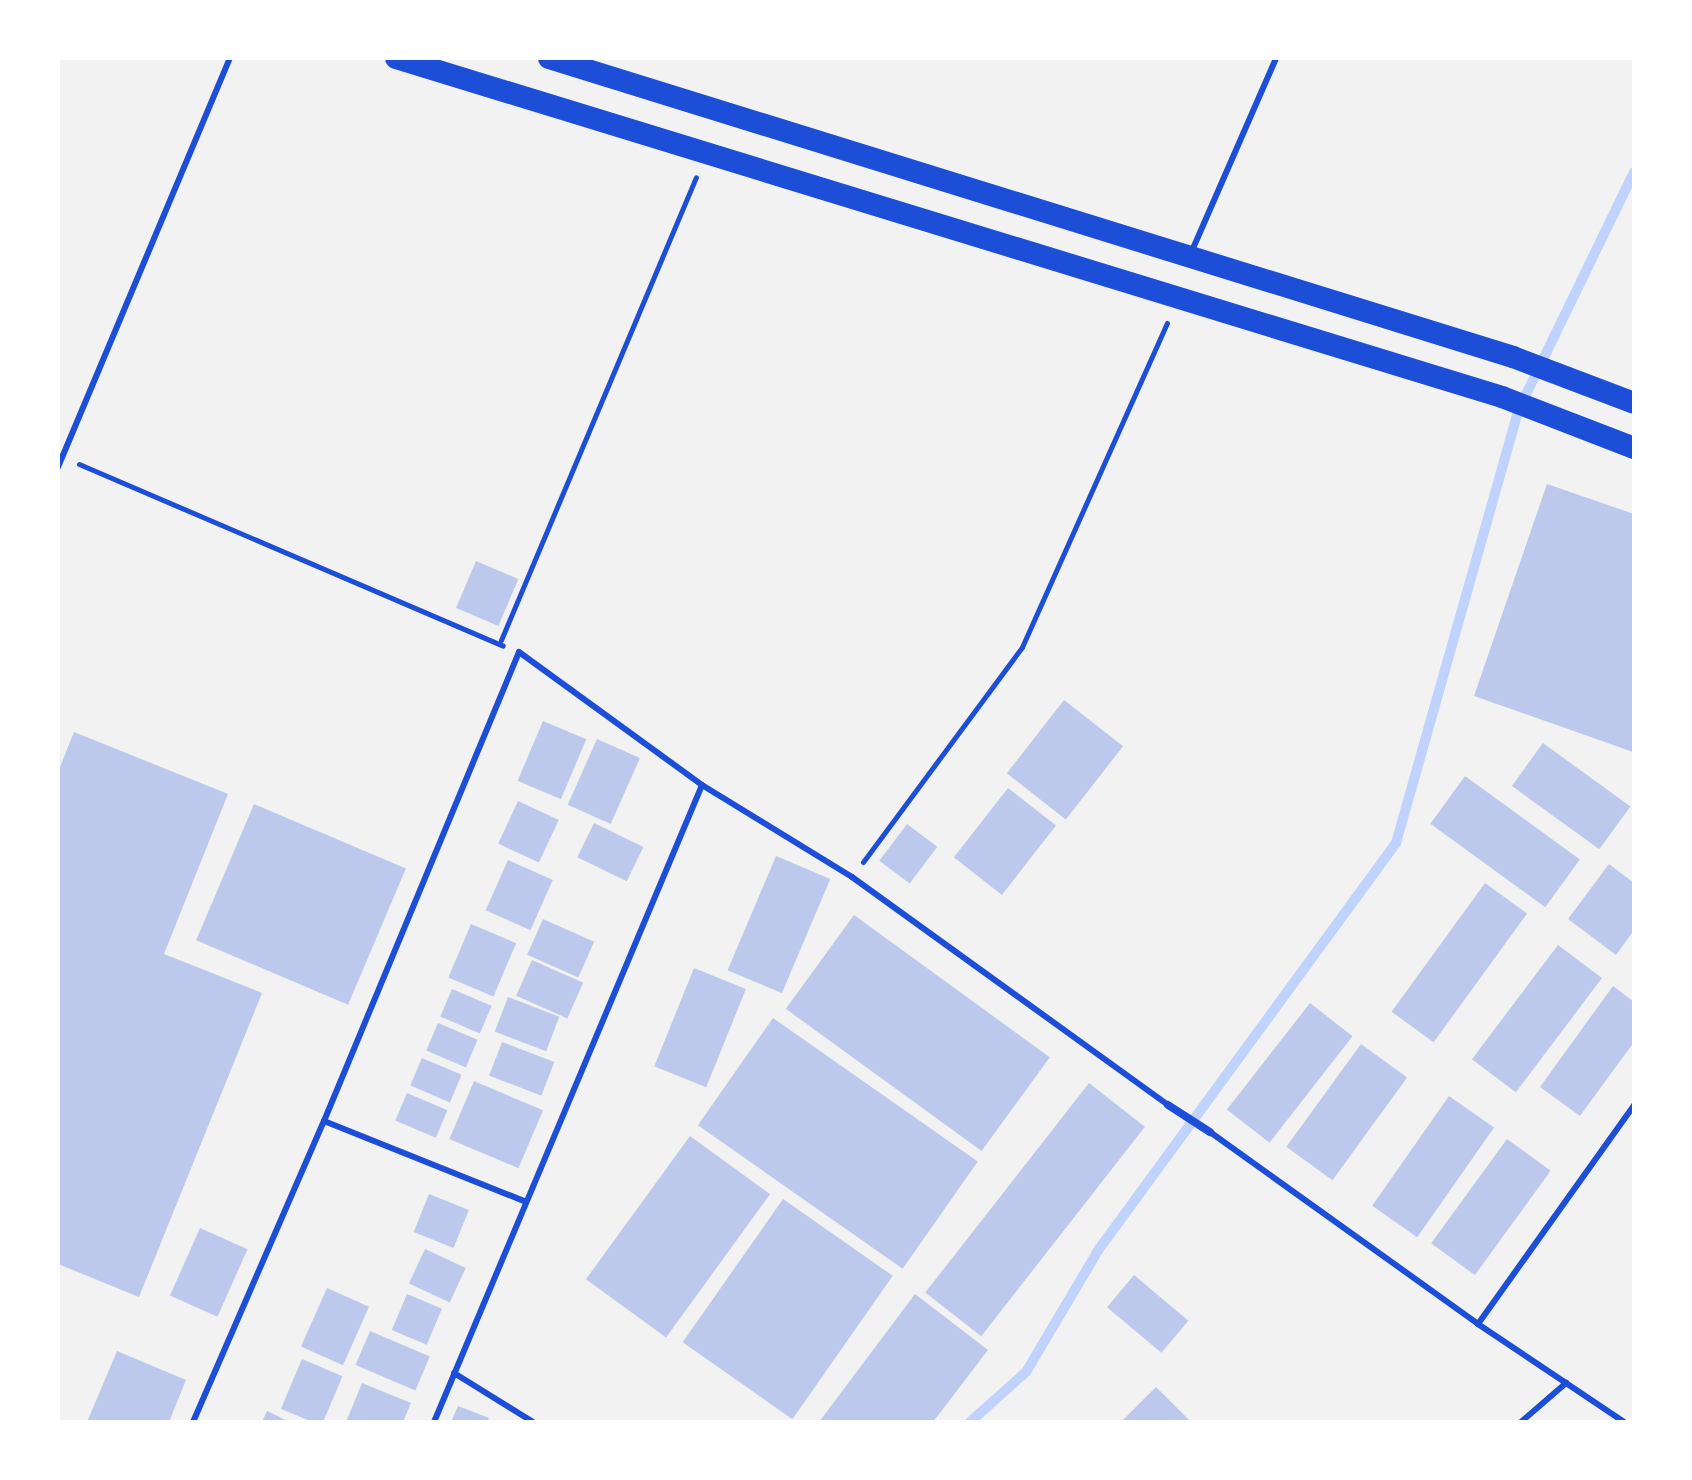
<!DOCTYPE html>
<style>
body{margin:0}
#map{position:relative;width:1692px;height:1480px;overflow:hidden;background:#f2f2f2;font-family:Bitter,serif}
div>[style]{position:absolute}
.stream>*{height:10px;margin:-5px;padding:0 5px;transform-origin:5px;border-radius:5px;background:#bfd3fe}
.building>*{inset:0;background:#bdc9ec;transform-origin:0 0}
.path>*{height:5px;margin:-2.5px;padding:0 2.5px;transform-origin:2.5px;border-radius:2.5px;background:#1d4ed8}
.service>*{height:6px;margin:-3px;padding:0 3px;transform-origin:3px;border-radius:3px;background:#1d4ed8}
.minor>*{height:8px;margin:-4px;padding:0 4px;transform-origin:4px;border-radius:4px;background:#1d4ed8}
.trunk>*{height:22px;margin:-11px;padding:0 11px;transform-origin:11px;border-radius:11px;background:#1d4ed8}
span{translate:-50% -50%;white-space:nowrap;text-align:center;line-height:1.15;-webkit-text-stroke:8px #fff;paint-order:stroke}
.frame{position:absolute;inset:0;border:60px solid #fff;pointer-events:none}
</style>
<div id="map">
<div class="stream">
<div style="left:970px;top:1422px;width:75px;rotate:-41.8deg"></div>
<div style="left:1026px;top:1372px;width:143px;rotate:-59.3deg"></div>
<div style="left:1099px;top:1249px;width:503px;rotate:-53.81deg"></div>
<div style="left:1396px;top:843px;width:449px;rotate:-74.2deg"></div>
<div style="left:1518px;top:411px;width:266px;rotate:-64.1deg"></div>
</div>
<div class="building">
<div style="clip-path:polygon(1547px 484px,1634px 514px,1633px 752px,1474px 696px)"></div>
<div style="left:476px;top:561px;width:46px;height:51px;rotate:23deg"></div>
<div style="left:1064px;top:700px;width:75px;height:93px;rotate:38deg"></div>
<div style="left:543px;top:721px;width:47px;height:65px;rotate:23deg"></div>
<div style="clip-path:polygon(74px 732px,228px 794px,164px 954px,262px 993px,139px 1297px,58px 1264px,58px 772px)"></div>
<div style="left:597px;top:739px;width:47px;height:72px;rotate:24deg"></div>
<div style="left:1543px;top:743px;width:108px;height:53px;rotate:36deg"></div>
<div style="left:1465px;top:776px;width:142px;height:59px;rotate:36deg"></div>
<div style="left:1008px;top:788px;width:61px;height:88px;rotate:38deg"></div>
<div style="left:518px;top:801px;width:45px;height:47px;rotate:25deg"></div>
<div style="left:254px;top:804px;width:165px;height:148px;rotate:23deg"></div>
<div style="left:594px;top:823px;width:55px;height:38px;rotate:26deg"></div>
<div style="left:907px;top:824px;width:38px;height:46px;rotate:37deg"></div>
<div style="left:776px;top:856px;width:59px;height:124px;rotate:23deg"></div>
<div style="left:508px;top:860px;width:49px;height:55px;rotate:24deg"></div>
<div style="clip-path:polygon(1609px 864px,1634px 883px,1634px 930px,1616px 955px,1568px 919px)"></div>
<div style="left:1485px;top:883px;width:52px;height:159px;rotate:36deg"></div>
<div style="left:854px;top:915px;width:242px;height:116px;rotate:36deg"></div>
<div style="left:543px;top:919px;width:56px;height:39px;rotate:24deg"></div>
<div style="left:471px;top:924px;width:49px;height:58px;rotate:23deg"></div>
<div style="left:1558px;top:945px;width:55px;height:143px;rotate:37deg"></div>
<div style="left:532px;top:960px;width:56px;height:39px;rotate:24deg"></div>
<div style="left:694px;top:968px;width:56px;height:106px;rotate:22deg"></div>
<div style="clip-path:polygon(1613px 986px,1634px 1002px,1634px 1042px,1580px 1116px,1540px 1087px)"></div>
<div style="left:452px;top:989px;width:43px;height:30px;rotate:23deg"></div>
<div style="left:508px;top:997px;width:55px;height:37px;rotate:21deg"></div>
<div style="left:1310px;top:1003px;width:54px;height:135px;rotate:38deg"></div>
<div style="left:773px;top:1018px;width:250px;height:131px;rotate:35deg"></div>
<div style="left:438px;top:1023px;width:43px;height:30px;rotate:23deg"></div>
<div style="left:502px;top:1042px;width:56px;height:36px;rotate:21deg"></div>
<div style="left:1361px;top:1044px;width:57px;height:127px;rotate:36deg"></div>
<div style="left:422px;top:1058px;width:43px;height:30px;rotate:23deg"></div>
<div style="left:474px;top:1081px;width:75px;height:63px;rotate:23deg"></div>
<div style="left:1089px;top:1083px;width:71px;height:266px;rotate:38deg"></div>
<div style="left:407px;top:1093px;width:44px;height:30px;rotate:23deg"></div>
<div style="left:1449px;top:1096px;width:55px;height:134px;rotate:35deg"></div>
<div style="left:690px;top:1136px;width:99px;height:177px;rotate:36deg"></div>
<div style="left:1507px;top:1139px;width:54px;height:129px;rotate:36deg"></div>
<div style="left:429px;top:1194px;width:43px;height:41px;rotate:22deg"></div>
<div style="left:783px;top:1199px;width:134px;height:175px;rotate:35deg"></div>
<div style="left:200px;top:1228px;width:52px;height:74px;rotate:24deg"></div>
<div style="left:425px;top:1249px;width:45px;height:38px;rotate:25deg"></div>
<div style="left:1134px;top:1275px;width:71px;height:42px;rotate:40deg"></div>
<div style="left:327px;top:1288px;width:46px;height:64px;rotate:24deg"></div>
<div style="left:407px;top:1294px;width:38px;height:39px;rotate:23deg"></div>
<div style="clip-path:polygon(915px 1294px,988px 1350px,933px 1422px,819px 1422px)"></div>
<div style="left:370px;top:1331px;width:65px;height:37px;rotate:23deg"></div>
<div style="clip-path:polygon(117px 1351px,186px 1380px,169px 1422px,87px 1422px)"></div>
<div style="left:302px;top:1359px;width:44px;height:54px;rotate:23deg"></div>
<div style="clip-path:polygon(362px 1383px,411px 1403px,403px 1422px,346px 1422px)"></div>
<div style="clip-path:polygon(1156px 1387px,1191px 1422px,1121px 1422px)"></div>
<div style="clip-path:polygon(458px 1406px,489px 1418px,487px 1422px,451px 1422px)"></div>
<div style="clip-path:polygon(267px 1411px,290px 1422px,262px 1422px)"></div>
</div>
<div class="path">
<div style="left:79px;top:464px;width:461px;rotate:23.2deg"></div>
<div style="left:501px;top:640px;width:502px;rotate:-67.16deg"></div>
<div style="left:863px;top:862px;width:267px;rotate:-53.5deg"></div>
<div style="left:1022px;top:647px;width:355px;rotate:-65.9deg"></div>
</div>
<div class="service">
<div style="left:1191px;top:253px;width:213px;rotate:-66.4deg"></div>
<div style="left:58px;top:467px;width:444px;rotate:-67.2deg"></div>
<div style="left:324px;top:1121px;width:215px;rotate:21.8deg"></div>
<div style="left:1210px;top:1132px;width:330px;rotate:35.6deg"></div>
<div style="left:454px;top:1373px;width:93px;rotate:31.8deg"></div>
<div style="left:1566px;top:1383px;width:106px;rotate:-146.2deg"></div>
<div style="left:1478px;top:1324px;width:269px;rotate:-54.5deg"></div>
<div style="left:193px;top:1422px;width:328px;rotate:-66.5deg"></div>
<div style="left:324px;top:1121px;width:508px;rotate:-67.42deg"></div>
<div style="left:519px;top:652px;width:226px;rotate:36deg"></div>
<div style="left:702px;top:785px;width:176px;rotate:31.5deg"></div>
<div style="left:852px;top:877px;width:390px;rotate:35.8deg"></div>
<div style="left:434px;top:1422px;width:691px;rotate:-67.18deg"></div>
<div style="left:1521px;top:1422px;width:60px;rotate:-40.9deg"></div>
<div style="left:1566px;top:1383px;width:70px;rotate:33.9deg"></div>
</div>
<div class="minor">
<div style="left:1168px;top:1105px;width:50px;rotate:32.7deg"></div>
</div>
<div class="trunk">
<div style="left:396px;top:58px;width:1157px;rotate:17.04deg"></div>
<div style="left:1502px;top:397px;width:142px;rotate:21.1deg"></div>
<div style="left:549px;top:58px;width:1009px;rotate:17.23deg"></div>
<div style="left:1513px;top:357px;width:129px;rotate:20.8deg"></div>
</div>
<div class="frame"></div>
</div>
